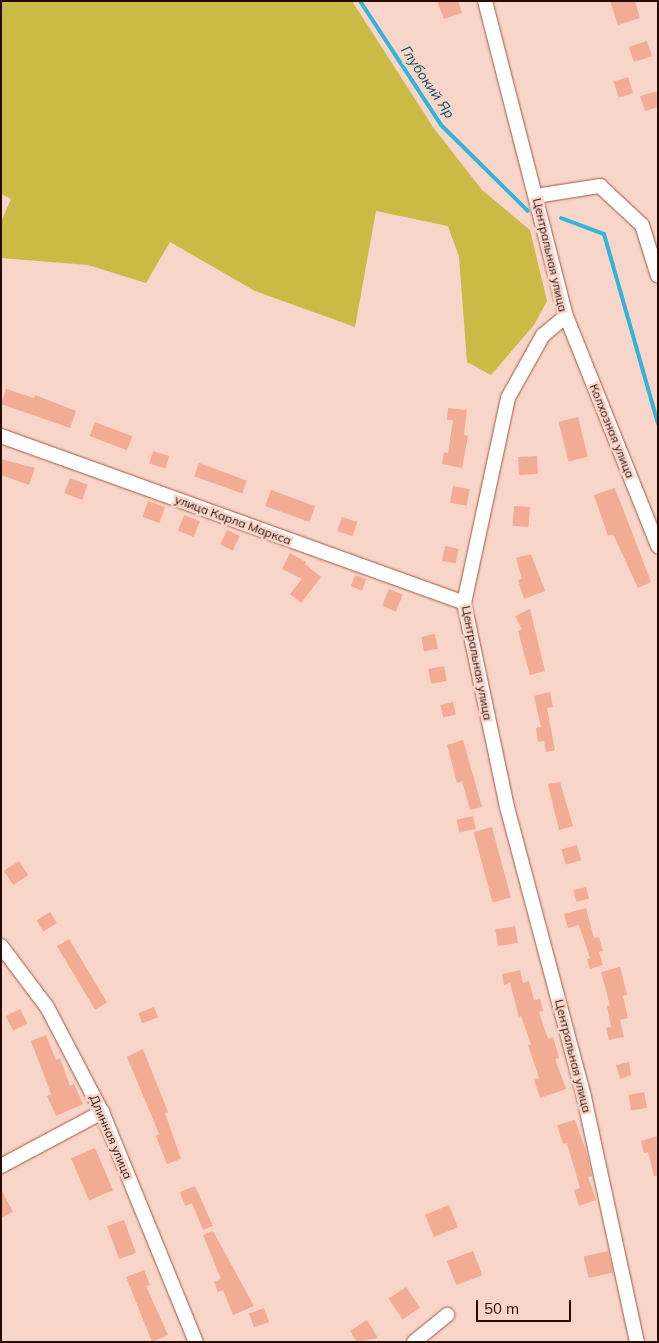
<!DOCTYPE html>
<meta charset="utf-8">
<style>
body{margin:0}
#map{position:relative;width:659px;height:1343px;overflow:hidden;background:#f8d5c9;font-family:Mulish,sans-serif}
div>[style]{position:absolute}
.green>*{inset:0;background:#ccba46}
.stream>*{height:4px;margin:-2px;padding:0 2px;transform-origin:2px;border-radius:2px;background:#32b5d8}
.building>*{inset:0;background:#f2ac93;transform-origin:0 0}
.roads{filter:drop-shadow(0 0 1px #a3573c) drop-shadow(0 0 1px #a3573c)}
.minor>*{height:14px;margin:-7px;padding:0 7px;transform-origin:7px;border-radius:7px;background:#fff}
span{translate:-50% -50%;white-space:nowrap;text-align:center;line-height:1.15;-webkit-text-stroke:5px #f8d5c9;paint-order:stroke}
.street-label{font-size:12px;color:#280b02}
.water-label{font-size:14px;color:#055063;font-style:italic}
.frame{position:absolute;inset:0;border:2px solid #280b02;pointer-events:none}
.scale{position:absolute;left:476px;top:1300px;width:95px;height:22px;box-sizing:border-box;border:2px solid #280b02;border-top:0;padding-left:6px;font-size:15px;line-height:18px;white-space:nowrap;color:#280b02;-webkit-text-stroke:4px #f8d5c9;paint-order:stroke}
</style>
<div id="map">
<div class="green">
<div style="clip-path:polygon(1px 1px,352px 1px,433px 127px,482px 190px,530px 230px,547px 301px,534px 325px,491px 375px,467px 362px,459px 257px,448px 226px,376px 211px,355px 327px,255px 291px,170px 242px,146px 283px,88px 265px,1px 258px,1px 222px,11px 199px,1px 194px)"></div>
</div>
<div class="stream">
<div style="left:360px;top:1px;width:148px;rotate:56.8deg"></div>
<div style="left:441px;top:125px;width:122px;rotate:44.7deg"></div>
<div style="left:561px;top:218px;width:46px;rotate:20.4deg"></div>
<div style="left:604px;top:234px;width:197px;rotate:74.1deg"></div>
</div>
<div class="building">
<div style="clip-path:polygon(437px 1px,458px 1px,462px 13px,444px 19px)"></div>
<div style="clip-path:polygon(610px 1px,635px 1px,640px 18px,618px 25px)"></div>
<div style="left:647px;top:41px;width:16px;height:19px;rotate:72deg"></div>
<div style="left:628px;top:77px;width:17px;height:15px;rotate:73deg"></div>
<div style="clip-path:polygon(658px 91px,658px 107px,645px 111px,640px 96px)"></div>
<div style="clip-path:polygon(6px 389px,34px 398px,35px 395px,76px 411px,70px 428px,1px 404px)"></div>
<div style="clip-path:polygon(448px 408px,467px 410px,464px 435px,468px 436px,462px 468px,442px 464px,444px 452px,448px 453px,453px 420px,447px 420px)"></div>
<div style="left:578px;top:417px;width:41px;height:20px;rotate:76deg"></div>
<div style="left:95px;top:422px;width:40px;height:15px;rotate:21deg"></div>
<div style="left:153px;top:451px;width:17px;height:13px;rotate:17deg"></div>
<div style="left:537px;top:456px;width:18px;height:19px;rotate:87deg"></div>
<div style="clip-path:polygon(1px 459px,35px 468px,29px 485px,1px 475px)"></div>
<div style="left:199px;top:463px;width:51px;height:14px;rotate:20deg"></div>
<div style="left:70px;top:478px;width:19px;height:16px;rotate:21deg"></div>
<div style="left:453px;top:486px;width:17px;height:17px;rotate:10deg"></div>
<div style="clip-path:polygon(615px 488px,651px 582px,638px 588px,613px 534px,608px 536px,594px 495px)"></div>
<div style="left:271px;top:490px;width:47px;height:17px;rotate:20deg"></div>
<div style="left:148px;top:501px;width:18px;height:17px;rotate:19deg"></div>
<div style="left:514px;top:506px;width:16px;height:20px;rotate:4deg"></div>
<div style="left:184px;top:515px;width:17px;height:17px;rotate:21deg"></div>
<div style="left:342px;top:517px;width:16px;height:15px;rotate:18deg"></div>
<div style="left:227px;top:530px;width:14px;height:16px;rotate:25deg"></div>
<div style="left:445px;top:546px;width:14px;height:15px;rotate:12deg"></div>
<div style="clip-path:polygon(290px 553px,306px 562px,305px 564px,321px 577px,301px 603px,290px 594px,302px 579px,282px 569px)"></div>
<div style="clip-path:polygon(531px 554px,545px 591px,524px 599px,518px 580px,522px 579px,516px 558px)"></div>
<div style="left:355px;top:575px;width:12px;height:12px;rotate:20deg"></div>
<div style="left:389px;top:589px;width:15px;height:18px;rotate:23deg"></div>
<div style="clip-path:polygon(530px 609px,545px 671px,530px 675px,518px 631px,522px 629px,515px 616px)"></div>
<div style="left:435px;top:634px;width:15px;height:14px;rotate:79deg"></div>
<div style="left:444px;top:666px;width:15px;height:16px;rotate:79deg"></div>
<div style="clip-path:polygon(550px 692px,553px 707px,547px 708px,555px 750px,546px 752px,544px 741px,538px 742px,536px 728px,541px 727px,534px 696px)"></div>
<div style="left:453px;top:702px;width:13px;height:13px;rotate:77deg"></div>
<div style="clip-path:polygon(463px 740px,482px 807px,470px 810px,462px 781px,457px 783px,447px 745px)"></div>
<div style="clip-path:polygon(560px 782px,573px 826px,559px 830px,548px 784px)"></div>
<div style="left:473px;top:816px;width:13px;height:17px;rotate:77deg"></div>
<div style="left:492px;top:827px;width:73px;height:19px;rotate:75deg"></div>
<div style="left:577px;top:845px;width:16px;height:16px;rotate:75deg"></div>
<div style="left:19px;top:861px;width:17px;height:18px;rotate:57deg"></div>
<div style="left:586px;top:887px;width:12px;height:13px;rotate:76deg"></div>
<div style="clip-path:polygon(586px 908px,594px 938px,599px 937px,603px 951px,599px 952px,603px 965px,590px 969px,587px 959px,590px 958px,579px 925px,568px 928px,564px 914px)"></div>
<div style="left:50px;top:912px;width:13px;height:16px;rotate:58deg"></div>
<div style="left:515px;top:926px;width:17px;height:20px;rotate:80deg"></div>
<div style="left:69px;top:939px;width:74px;height:14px;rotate:59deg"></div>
<div style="clip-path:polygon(620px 967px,627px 995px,623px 996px,628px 1018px,620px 1020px,624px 1037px,609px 1040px,606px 1028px,611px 1027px,607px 1006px,610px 1006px,601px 972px)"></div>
<div style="clip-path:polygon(520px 970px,523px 983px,529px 981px,534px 1000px,540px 999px,543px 1011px,539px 1012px,548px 1039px,553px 1037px,559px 1058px,555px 1059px,566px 1089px,540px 1098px,534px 1080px,539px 1078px,528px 1045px,531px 1044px,521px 1016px,519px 1017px,510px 983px,504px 985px,502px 974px)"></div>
<div style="left:154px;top:1007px;width:11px;height:17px;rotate:68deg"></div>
<div style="left:20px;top:1009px;width:16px;height:16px;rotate:63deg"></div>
<div style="clip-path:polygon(46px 1035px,56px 1060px,60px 1058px,70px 1086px,74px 1084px,83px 1104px,56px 1116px,47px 1096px,51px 1094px,31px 1041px)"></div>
<div style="clip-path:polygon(143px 1049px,168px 1112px,165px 1113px,181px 1159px,167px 1164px,156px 1136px,159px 1134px,127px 1057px)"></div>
<div style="clip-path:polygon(629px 1062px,631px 1075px,620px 1079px,616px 1065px)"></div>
<div style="left:644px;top:1092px;width:16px;height:16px;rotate:79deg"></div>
<div style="clip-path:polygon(575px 1120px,587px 1154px,592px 1176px,588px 1177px,596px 1200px,579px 1206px,574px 1190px,580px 1188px,567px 1143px,563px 1144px,557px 1125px)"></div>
<div style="clip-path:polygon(658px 1136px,658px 1176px,654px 1176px,648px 1152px,644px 1153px,641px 1141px)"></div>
<div style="left:95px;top:1148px;width:46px;height:26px;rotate:67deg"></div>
<div style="clip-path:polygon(195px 1186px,213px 1226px,203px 1230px,192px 1203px,185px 1206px,180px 1192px)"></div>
<div style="clip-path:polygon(1px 1189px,13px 1212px,1px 1218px)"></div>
<div style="left:449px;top:1205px;width:24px;height:26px;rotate:68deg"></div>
<div style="left:124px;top:1220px;width:35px;height:18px;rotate:70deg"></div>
<div style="clip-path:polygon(213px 1231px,254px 1306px,233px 1315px,223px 1290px,218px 1292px,214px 1282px,221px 1279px,203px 1235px)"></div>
<div style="left:473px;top:1251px;width:26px;height:28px;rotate:69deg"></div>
<div style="left:608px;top:1251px;width:22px;height:25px;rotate:77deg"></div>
<div style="clip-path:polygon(144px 1270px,150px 1285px,146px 1286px,168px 1335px,152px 1342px,126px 1277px)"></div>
<div style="left:406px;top:1287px;width:25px;height:21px;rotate:56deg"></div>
<div style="left:264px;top:1308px;width:15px;height:16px;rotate:70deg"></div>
<div style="clip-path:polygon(367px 1320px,378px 1338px,357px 1342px,350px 1331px)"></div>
</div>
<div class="roads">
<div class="minor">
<div style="left:485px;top:1px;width:325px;rotate:75.6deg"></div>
<div style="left:566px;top:316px;width:248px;rotate:68.2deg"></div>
<div style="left:536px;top:196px;width:65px;rotate:-8.9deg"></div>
<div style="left:600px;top:186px;width:57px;rotate:42.9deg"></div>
<div style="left:642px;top:225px;width:53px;rotate:72.6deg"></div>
<div style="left:566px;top:316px;width:30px;rotate:140deg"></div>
<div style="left:543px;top:335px;width:72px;rotate:119.1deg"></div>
<div style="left:508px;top:398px;width:210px;rotate:102.1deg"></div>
<div style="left:464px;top:603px;width:208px;rotate:78.1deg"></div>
<div style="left:507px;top:807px;width:300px;rotate:75.1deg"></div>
<div style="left:584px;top:1097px;width:251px;rotate:77.8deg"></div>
<div style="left:1px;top:436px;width:492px;rotate:19.8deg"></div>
<div style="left:1px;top:946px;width:76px;rotate:53deg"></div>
<div style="left:47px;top:1007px;width:119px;rotate:62.4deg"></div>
<div style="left:102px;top:1112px;width:248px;rotate:67.8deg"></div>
<div style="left:1px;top:1166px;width:115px;rotate:-28.1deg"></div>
<div style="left:414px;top:1342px;width:43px;rotate:-39.3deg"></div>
</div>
</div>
<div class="street-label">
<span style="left:550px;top:255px;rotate:77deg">Центральная улица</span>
<span style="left:612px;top:431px;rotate:68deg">Колхозная улица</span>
<span style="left:233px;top:520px;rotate:20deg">улица Карла Маркса</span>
<span style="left:477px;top:663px;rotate:79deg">Центральная улица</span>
<span style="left:573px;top:1056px;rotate:76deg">Центральная улица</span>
<span style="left:111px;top:1137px;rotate:67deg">Длинная улица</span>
</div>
<div class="water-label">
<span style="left:428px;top:82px;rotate:56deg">Глубокий Яр</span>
</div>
<div class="frame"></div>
<div class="scale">50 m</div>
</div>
